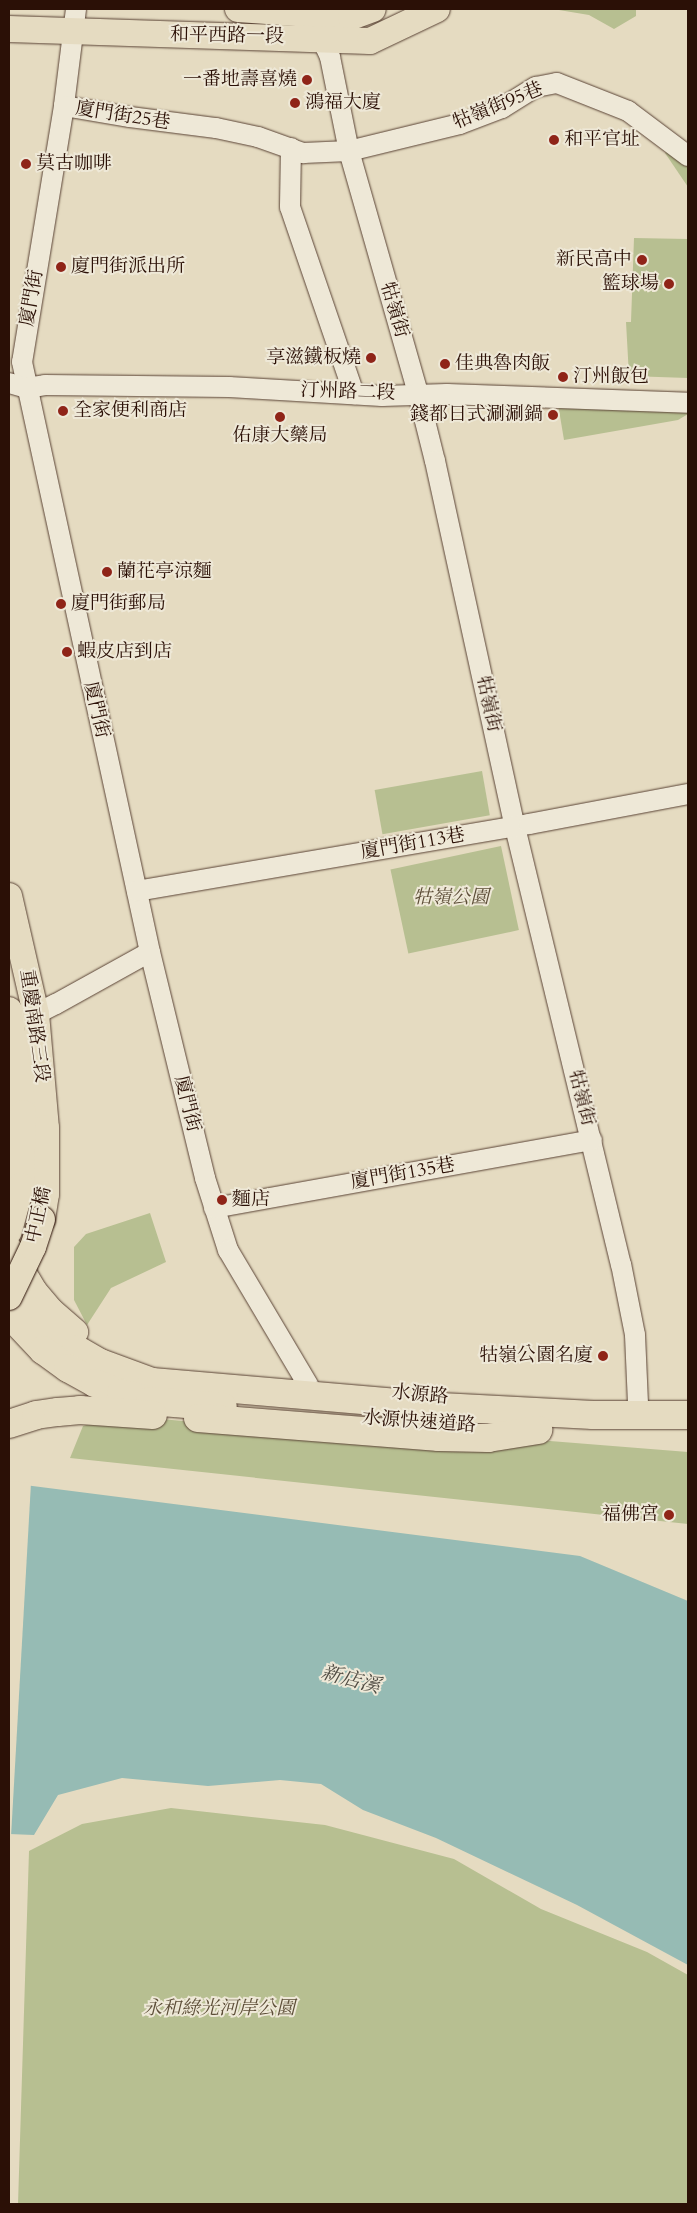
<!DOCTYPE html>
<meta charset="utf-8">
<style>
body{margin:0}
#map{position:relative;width:697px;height:2213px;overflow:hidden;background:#e5dbc1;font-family:Cardo,"Noto Serif TC",serif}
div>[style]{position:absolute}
.green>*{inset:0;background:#b7bf91;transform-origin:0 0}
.water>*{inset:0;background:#96bbb4}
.pier>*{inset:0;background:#e5dbc1}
.roads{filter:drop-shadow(0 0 1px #5a4335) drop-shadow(0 0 1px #5a4335)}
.minor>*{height:20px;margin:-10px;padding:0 10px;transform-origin:10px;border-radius:10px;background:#eee8d7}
.major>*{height:26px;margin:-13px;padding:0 13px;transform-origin:13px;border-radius:13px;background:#e5dbc1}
.highway>*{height:28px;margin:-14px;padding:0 14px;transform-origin:14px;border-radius:14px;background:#e5dbc1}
.bridges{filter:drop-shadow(0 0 1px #2b1006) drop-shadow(0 0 1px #2b1006)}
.major-bridge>*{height:26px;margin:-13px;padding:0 13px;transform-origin:13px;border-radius:13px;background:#e5dbc1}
.dots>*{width:14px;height:14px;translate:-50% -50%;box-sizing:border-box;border:2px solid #eee8d7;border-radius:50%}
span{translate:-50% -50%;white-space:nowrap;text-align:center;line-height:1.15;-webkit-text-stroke:4px #eee8d7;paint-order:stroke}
.street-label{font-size:19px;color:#2b1006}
.poi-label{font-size:19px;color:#2b1006}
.right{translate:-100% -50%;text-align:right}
.left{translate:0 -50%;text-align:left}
.park-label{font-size:19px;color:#5c4d37;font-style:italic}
.water-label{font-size:20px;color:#504c43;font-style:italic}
.frame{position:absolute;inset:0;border:10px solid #2b1006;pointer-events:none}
</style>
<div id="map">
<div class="green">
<div style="clip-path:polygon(553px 9px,636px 9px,636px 16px,614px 29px,589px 15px)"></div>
<div style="clip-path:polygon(671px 147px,688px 157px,688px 187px,665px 153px)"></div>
<div style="clip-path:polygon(634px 238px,688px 239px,688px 378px,629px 376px,626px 322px,631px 322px)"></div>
<div style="clip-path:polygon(558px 404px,688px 408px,688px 414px,678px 420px,564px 440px)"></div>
<div style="left:482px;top:771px;width:45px;height:109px;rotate:80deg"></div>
<div style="left:501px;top:846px;width:86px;height:113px;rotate:78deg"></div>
<div style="clip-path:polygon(150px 1213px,166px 1262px,111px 1288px,87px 1325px,74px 1300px,74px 1247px,86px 1234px)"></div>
<div style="clip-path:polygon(119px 1415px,447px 1446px,550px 1441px,688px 1452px,688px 1524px,70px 1458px,83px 1426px)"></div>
<div style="clip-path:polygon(171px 1808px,325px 1825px,454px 1859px,541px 1909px,647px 1952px,688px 1975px,688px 2204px,18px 2204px,29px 1851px,82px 1824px)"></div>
</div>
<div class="water">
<div style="clip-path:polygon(9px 1483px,580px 1556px,688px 1601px,688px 1965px,577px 1905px,436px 1838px,363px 1810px,321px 1784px,280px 1780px,208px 1786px,122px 1778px,58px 1795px,34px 1835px,9px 1834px)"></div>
</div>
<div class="pier">
<div style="clip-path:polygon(9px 1481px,31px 1483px,11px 1837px,9px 1837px)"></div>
</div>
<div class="roads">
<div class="minor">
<div style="left:76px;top:9px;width:98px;rotate:97.1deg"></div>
<div style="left:64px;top:106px;width:259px;rotate:99.3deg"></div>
<div style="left:22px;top:362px;width:604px;rotate:77.76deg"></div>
<div style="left:150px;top:952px;width:233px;rotate:76.3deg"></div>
<div style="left:205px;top:1178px;width:76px;rotate:72.3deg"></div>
<div style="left:228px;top:1250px;width:157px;rotate:59.3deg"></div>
<div style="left:317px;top:29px;width:31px;rotate:65deg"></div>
<div style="left:330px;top:57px;width:96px;rotate:78.6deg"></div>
<div style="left:349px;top:151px;width:252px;rotate:74.1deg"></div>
<div style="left:418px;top:393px;width:70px;rotate:76deg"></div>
<div style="left:435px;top:461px;width:375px;rotate:77.7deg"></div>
<div style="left:515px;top:827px;width:450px;rotate:76.4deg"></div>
<div style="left:621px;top:1264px;width:72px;rotate:78.8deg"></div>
<div style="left:635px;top:1335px;width:70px;rotate:87.5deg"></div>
<div style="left:64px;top:106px;width:67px;rotate:9.5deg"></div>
<div style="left:130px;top:117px;width:87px;rotate:7.3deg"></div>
<div style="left:216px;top:128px;width:43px;rotate:12.1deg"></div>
<div style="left:258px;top:137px;width:48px;rotate:19.6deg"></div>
<div style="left:303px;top:153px;width:46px;rotate:-2.5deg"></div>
<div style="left:349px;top:151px;width:114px;rotate:-13.7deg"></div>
<div style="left:460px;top:124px;width:45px;rotate:-20.9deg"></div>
<div style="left:502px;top:108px;width:40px;rotate:-32deg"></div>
<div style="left:536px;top:87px;width:21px;rotate:-11deg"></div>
<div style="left:557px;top:83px;width:76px;rotate:21.5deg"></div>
<div style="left:628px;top:111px;width:75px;rotate:36.9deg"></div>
<div style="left:291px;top:148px;width:59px;rotate:91deg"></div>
<div style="left:290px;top:207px;width:198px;rotate:71.1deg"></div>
<div style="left:9px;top:383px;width:19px;rotate:16deg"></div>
<div style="left:27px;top:388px;width:18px;rotate:-9deg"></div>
<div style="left:45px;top:385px;width:184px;rotate:0.6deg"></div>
<div style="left:229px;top:387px;width:153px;rotate:3.4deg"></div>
<div style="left:382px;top:396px;width:65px;rotate:-1.8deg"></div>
<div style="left:447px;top:394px;width:241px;rotate:2.1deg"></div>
<div style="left:137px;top:891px;width:398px;rotate:-9.7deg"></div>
<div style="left:529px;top:824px;width:162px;rotate:-10.7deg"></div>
<div style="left:23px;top:1017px;width:13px;rotate:-13deg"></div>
<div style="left:36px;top:1014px;width:22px;rotate:-27deg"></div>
<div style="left:56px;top:1004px;width:107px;rotate:-29deg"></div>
<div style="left:214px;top:1208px;width:384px;rotate:-10.2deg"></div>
</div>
<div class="major">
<div style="left:238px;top:9px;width:113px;rotate:4deg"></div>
<div style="left:351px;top:17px;width:23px;rotate:-20deg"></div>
<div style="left:9px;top:29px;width:361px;rotate:1.9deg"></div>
<div style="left:370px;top:41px;width:74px;rotate:-25.5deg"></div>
<div style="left:9px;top:896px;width:121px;rotate:77.1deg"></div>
<div style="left:36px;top:1014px;width:114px;rotate:85deg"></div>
<div style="left:46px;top:1128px;width:66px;rotate:90deg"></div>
<div style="left:46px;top:1194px;width:25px;rotate:99deg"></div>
<div style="left:9px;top:1010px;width:104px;rotate:82.3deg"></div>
<div style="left:23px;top:1113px;width:73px;rotate:91.6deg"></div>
<div style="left:21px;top:1186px;width:47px;rotate:104.9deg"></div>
<div style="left:9px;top:1249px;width:49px;rotate:59.2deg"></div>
<div style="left:34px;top:1291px;width:26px;rotate:50deg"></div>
<div style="left:51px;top:1311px;width:32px;rotate:41deg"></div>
</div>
<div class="highway">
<div style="left:9px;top:1278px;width:40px;rotate:56deg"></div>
<div style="left:31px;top:1311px;width:59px;rotate:40.2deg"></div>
<div style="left:76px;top:1349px;width:28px;rotate:30deg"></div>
<div style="left:100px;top:1363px;width:55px;rotate:20.1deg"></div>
<div style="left:152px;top:1382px;width:290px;rotate:4.9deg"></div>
<div style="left:441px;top:1407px;width:152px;rotate:3deg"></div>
<div style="left:593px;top:1415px;width:95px"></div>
<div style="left:9px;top:1314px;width:50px;rotate:46.6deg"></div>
<div style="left:43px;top:1350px;width:31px;rotate:36deg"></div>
<div style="left:68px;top:1368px;width:31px;rotate:29deg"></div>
<div style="left:95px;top:1383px;width:28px;rotate:21deg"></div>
<div style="left:121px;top:1393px;width:30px;rotate:15deg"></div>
<div style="left:150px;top:1401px;width:73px;rotate:4.7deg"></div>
<div style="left:198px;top:1418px;width:242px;rotate:4.5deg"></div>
<div style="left:439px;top:1437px;width:49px;rotate:1.2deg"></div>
<div style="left:488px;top:1438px;width:51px;rotate:-9.1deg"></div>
<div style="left:9px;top:1424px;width:28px;rotate:-18deg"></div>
<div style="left:36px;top:1415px;width:22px;rotate:-8deg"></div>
<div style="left:58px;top:1412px;width:22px;rotate:-5deg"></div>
<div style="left:80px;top:1410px;width:73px;rotate:3.9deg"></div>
</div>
</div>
<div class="bridges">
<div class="major-bridge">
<div style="left:9px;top:1297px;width:55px;rotate:-64.4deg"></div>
<div style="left:33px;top:1247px;width:29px;rotate:-72deg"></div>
</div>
</div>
<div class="dots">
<div style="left:307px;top:80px;background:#8f2418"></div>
<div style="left:295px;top:103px;background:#8f2418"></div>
<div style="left:554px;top:140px;background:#8f2418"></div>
<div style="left:26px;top:164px;background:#8f2418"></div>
<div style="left:642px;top:260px;background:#8f2418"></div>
<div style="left:61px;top:267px;background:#8f2418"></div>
<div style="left:669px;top:284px;background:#8f2418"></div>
<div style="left:371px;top:358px;background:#8f2418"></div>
<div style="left:445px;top:364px;background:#8f2418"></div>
<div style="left:563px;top:377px;background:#8f2418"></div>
<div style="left:63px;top:411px;background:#8f2418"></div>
<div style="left:553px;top:415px;background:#8f2418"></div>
<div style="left:280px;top:417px;background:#8f2418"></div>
<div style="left:107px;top:572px;background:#8f2418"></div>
<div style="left:61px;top:604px;background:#8f2418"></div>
<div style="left:67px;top:652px;background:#8f2418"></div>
<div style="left:222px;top:1200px;background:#8f2418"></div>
<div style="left:603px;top:1356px;background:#8f2418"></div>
<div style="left:669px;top:1515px;background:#8f2418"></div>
</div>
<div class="street-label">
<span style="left:227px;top:36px;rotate:1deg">和平西路一段</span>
<span style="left:498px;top:106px;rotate:-22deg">牯嶺街95巷</span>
<span style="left:123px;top:116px;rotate:9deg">廈門街25巷</span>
<span style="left:32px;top:298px;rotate:-80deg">廈門街</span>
<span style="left:394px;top:310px;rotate:74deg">牯嶺街</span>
<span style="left:348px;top:392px;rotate:2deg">汀州路二段</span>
<span style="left:488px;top:704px;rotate:78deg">牯嶺街</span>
<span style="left:96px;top:710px;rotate:77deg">廈門街</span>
<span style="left:413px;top:844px;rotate:-10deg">廈門街113巷</span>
<span style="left:34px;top:1026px;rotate:82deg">重慶南路三段</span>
<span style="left:581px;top:1098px;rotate:76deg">牯嶺街</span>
<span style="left:187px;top:1104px;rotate:76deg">廈門街</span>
<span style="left:403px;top:1174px;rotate:-10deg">廈門街135巷</span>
<span style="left:39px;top:1215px;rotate:-78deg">中正橋</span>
<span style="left:420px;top:1395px;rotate:5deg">水源路</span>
<span style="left:419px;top:1422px;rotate:4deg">水源快速道路</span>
</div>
<div class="poi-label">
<span class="right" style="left:297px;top:80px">一番地壽喜燒</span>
<span class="left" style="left:305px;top:103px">鴻福大廈</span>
<span class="left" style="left:564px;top:140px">和平官址</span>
<span class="left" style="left:36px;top:164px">莫古咖啡</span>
<span class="right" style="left:632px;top:260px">新民高中</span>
<span class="left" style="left:71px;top:267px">廈門街派出所</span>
<span class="right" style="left:659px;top:284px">籃球場</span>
<span class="right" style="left:361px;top:358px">享滋鐵板燒</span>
<span class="left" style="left:455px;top:364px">佳典魯肉飯</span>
<span class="left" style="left:573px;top:377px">汀州飯包</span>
<span class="left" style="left:73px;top:411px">全家便利商店</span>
<span class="right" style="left:543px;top:415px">錢都日式涮涮鍋</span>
<span style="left:280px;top:436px">佑康大藥局</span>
<span class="left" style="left:117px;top:572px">蘭花亭涼麵</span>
<span class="left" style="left:71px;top:604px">廈門街郵局</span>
<span class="left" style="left:77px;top:652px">蝦皮店到店</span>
<span class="left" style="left:232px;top:1200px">麵店</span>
<span class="right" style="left:593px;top:1356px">牯嶺公園名廈</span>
<span class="right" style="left:659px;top:1515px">福佛宮</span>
</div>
<div class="park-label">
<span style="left:451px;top:898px">牯嶺公園</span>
<span style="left:219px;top:2009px">永和綠光河岸公園</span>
</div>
<div class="water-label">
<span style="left:351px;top:1679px;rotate:15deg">新店溪</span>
</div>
<div class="frame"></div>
</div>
